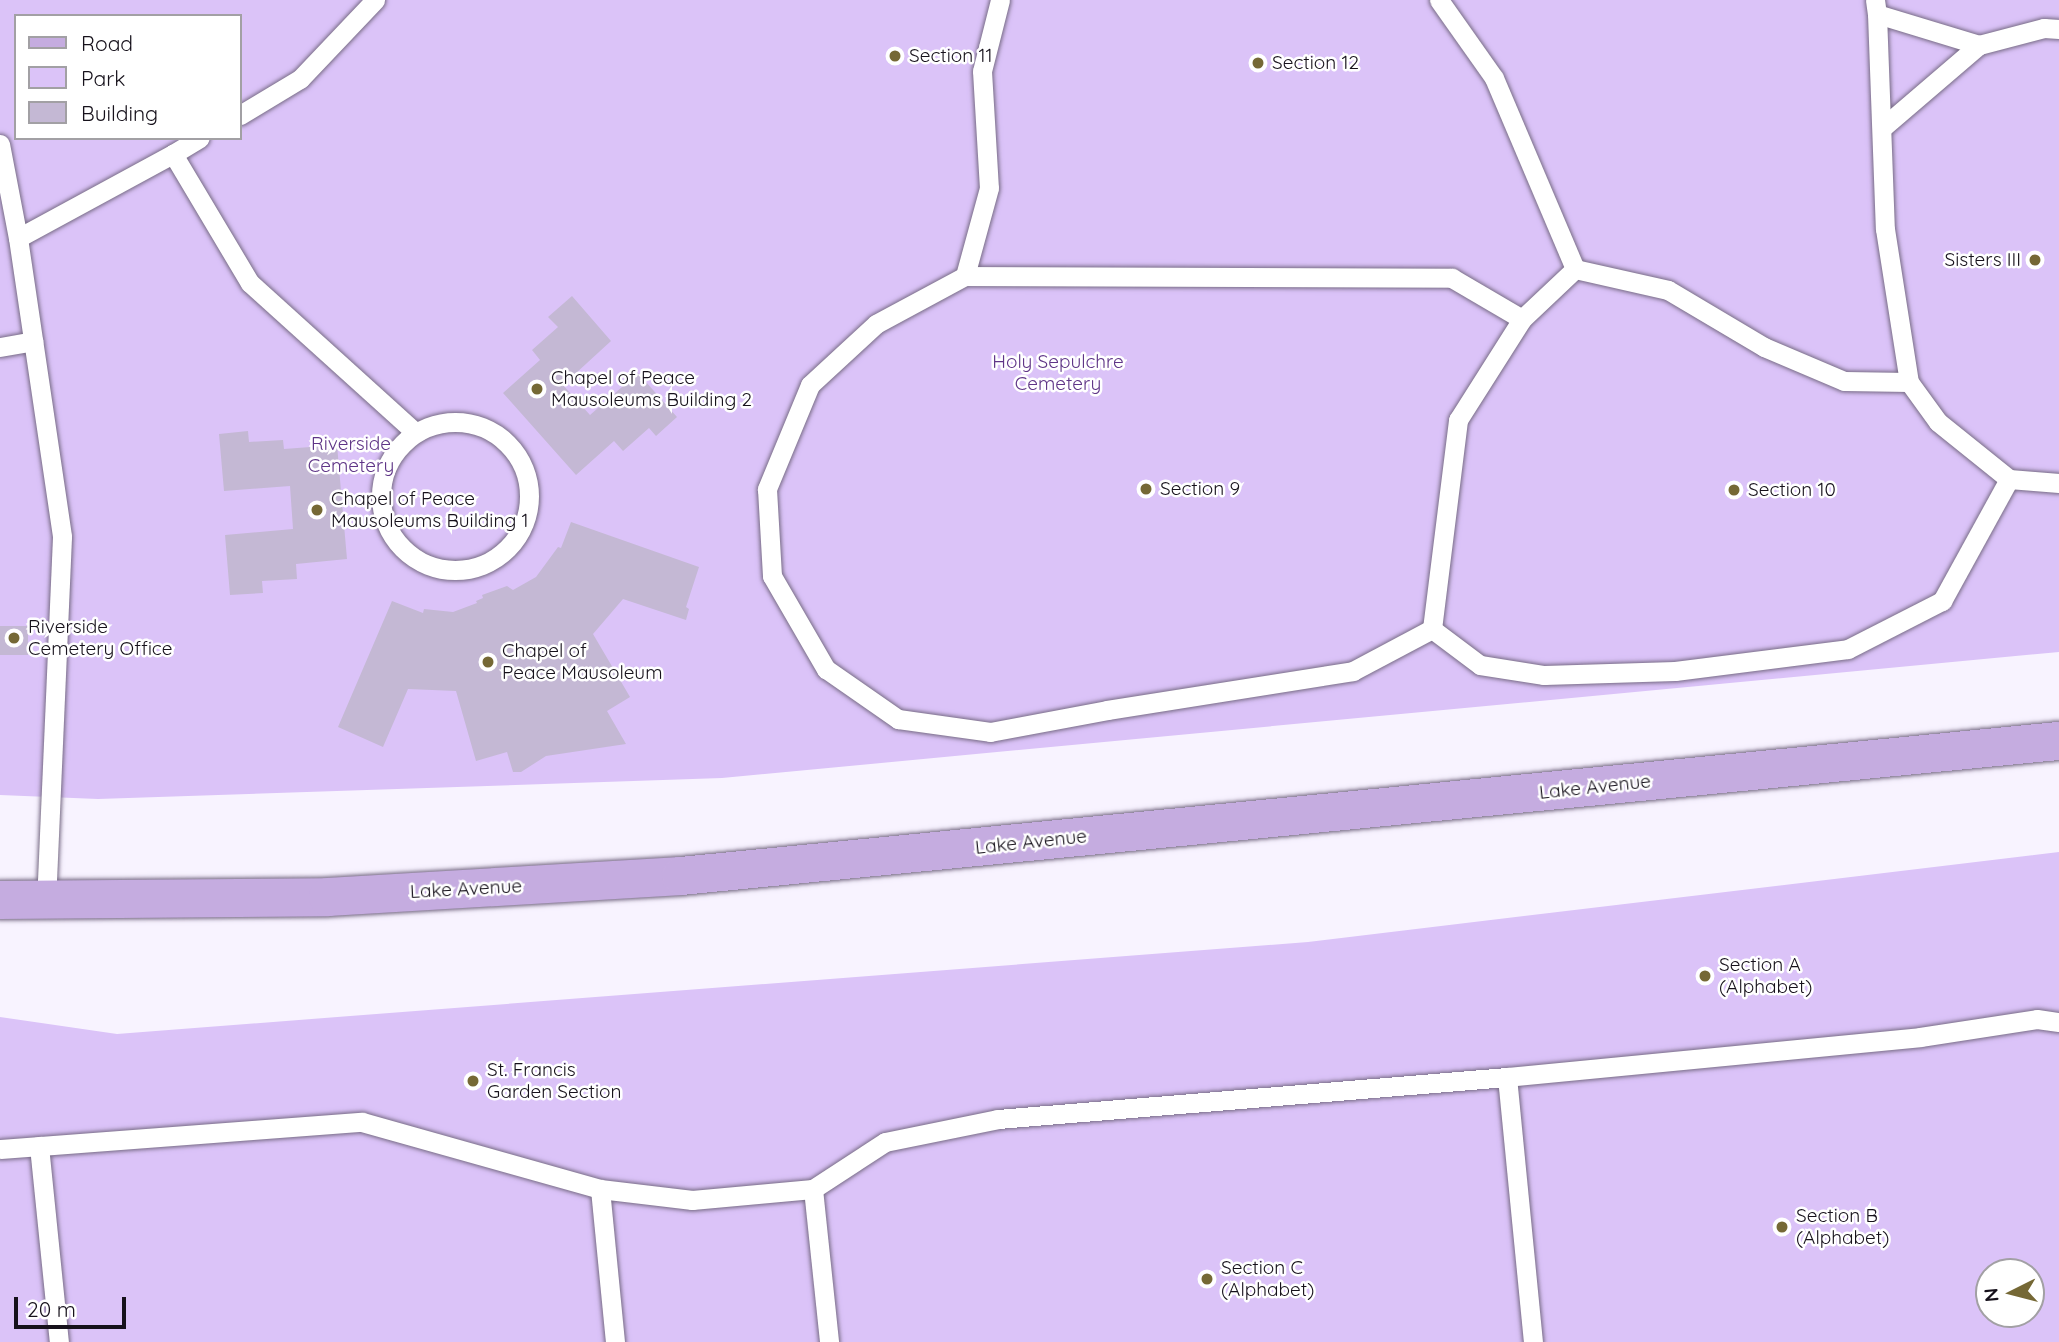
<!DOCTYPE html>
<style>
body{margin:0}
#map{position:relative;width:2059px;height:1342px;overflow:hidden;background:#f8f3ff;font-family:Quicksand,sans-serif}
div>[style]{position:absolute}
.green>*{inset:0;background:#dbc3f8}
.building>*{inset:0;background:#c4b8d4;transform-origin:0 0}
.roads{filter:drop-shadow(0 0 2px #786c86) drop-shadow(0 0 2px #786c86)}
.service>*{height:19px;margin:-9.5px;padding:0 9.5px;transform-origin:9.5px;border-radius:9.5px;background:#fff}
.service>.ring{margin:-9.5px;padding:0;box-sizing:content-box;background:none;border:19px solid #fff;border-radius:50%}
.primary>*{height:38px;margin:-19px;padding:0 19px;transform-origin:19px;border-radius:19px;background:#c5ace0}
.dots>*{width:19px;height:19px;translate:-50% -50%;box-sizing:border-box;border:4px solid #fff;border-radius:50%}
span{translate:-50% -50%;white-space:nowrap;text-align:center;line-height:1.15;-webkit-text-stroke:5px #fff;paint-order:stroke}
.poi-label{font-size:19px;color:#16111b}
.left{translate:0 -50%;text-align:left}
.right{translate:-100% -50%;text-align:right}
.park-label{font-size:19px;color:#5f3587}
.street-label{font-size:19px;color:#16111b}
.legend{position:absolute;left:14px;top:14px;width:228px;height:126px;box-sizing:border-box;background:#fff;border:2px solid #a2a0a4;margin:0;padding:9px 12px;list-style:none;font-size:21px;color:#16111b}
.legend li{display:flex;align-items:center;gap:14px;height:35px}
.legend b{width:35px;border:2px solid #a2a0a4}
.north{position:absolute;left:1975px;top:1258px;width:70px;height:70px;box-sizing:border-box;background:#fff;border:2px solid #a2a0a4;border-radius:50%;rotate:264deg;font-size:19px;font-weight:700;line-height:28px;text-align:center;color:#16111b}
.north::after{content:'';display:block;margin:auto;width:24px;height:32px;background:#756835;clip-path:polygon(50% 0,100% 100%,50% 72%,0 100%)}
.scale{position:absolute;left:14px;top:1297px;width:112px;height:32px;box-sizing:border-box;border:4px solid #16111b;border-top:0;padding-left:9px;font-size:21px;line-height:24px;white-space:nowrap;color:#16111b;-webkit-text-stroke:5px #fff;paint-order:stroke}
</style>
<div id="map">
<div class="green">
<div style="clip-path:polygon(evenodd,0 0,2059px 0,2059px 652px,722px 778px,98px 799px,0 795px,0 0,16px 16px,240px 16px,240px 138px,16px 138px,16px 16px)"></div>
<div style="clip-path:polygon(evenodd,2059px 852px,2059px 1342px,0 1342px,0 1017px,117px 1034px,1308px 942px,2059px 852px,1989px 1272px,2031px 1272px,2031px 1314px,1989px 1314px,1989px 1272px)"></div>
</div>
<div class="building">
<div style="clip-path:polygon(572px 296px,611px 341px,563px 385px,590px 415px,638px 373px,677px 417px,656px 436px,649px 428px,623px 451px,614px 441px,576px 475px,503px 393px,540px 360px,532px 350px,558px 327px,548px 317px)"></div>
<div style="clip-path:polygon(248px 431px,249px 442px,283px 440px,284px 449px,337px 445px,347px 559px,296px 564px,297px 579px,262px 581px,263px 593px,230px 595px,225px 535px,293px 529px,290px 486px,224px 491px,219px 434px)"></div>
<div style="clip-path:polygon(571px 522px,699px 567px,686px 607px,689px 609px,686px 620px,623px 599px,593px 634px,630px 697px,607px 711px,626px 744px,546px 756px,521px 772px,513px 772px,507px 752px,476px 761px,456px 691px,408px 689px,383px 747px,338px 727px,392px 601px,423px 613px,424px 609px,453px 612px,477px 603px,476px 601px,483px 598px,482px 595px,507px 586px,513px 590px,536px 577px,558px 547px,561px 548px)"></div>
<div style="left:0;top:626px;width:28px;height:29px"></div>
</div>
<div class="roads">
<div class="service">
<div style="left:1000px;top:0;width:73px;rotate:104.2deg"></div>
<div style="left:982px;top:71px;width:117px;rotate:86.6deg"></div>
<div style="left:989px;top:188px;width:91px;rotate:105.3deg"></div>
<div style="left:965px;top:276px;width:101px;rotate:151.7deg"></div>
<div style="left:876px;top:324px;width:90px;rotate:137.3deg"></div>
<div style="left:810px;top:385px;width:113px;rotate:112.5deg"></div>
<div style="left:767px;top:489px;width:87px;rotate:86.7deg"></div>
<div style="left:772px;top:576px;width:108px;rotate:59.9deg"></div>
<div style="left:826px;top:669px;width:88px;rotate:34.8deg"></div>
<div style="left:898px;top:719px;width:93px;rotate:8deg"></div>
<div style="left:990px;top:732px;width:119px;rotate:-10.6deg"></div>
<div style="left:1107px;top:710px;width:249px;rotate:-9deg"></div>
<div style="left:1353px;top:671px;width:89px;rotate:-28deg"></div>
<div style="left:1432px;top:629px;width:211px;rotate:-82.9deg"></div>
<div style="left:1458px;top:420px;width:120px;rotate:-57.6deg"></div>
<div style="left:1522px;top:319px;width:73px;rotate:-43.3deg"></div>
<div style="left:1575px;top:269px;width:95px;rotate:12.7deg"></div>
<div style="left:1668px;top:290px;width:112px;rotate:30.7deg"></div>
<div style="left:1764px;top:347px;width:87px;rotate:23deg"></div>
<div style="left:1844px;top:381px;width:65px;rotate:0.9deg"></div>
<div style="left:1439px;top:0;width:95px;rotate:54.8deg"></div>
<div style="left:1494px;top:78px;width:207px;rotate:67deg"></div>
<div style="left:1875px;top:0;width:14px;rotate:82deg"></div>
<div style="left:1877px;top:14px;width:107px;rotate:16.9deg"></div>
<div style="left:1877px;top:14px;width:215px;rotate:87.9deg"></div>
<div style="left:1885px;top:229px;width:155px;rotate:81.1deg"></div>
<div style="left:1909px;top:382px;width:49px;rotate:54.1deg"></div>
<div style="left:1938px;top:422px;width:91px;rotate:38.8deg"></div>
<div style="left:2009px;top:479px;width:50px;rotate:4.6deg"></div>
<div style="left:240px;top:115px;width:70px;rotate:-31deg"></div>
<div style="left:300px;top:79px;width:109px;rotate:-46.5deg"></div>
<div style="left:1882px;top:128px;width:128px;rotate:-40.6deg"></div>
<div style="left:1979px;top:45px;width:67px;rotate:-14.7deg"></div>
<div style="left:2044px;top:28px;width:15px;rotate:4deg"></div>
<div style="left:0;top:144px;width:96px;rotate:79.2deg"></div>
<div style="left:18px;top:238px;width:302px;rotate:81.6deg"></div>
<div style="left:62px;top:537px;width:363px;rotate:92.5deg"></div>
<div style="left:173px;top:154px;width:31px;rotate:-31deg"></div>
<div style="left:18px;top:238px;width:176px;rotate:-28.5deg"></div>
<div style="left:173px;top:154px;width:150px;rotate:59.2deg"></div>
<div style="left:250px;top:283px;width:222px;rotate:42.1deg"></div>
<div style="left:965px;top:276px;width:487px;rotate:0.2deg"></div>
<div style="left:1452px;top:278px;width:81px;rotate:30.4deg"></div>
<div style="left:0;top:347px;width:34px;rotate:-10deg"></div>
<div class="ring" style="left:381px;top:422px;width:129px;height:129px"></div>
<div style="left:1432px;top:629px;width:60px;rotate:36.9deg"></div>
<div style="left:1480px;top:665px;width:65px;rotate:8.9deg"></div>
<div style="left:1544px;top:675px;width:131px;rotate:-1.7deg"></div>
<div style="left:1675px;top:671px;width:174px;rotate:-7.2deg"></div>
<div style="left:1848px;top:649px;width:106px;rotate:-27.1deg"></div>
<div style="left:1942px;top:601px;width:139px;rotate:-61.2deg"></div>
<div style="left:1507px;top:1077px;width:266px;rotate:84.4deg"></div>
<div style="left:39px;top:1146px;width:197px;rotate:84.2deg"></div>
<div style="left:0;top:1149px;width:363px;rotate:-4.3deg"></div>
<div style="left:362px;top:1122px;width:247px;rotate:15.7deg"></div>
<div style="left:600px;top:1189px;width:93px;rotate:6.8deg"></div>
<div style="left:692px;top:1200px;width:121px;rotate:-5.2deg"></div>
<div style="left:813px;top:1189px;width:86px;rotate:-33.1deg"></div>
<div style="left:885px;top:1142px;width:115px;rotate:-11.5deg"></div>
<div style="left:998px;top:1119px;width:511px;rotate:-4.72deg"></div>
<div style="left:1507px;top:1077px;width:415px;rotate:-5.5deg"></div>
<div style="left:1920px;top:1037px;width:118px;rotate:-8.7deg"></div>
<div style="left:2037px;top:1019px;width:22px;rotate:8deg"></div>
<div style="left:600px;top:1189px;width:154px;rotate:84.4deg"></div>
<div style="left:813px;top:1189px;width:154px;rotate:84deg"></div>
</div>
<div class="primary">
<div style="left:0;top:900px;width:328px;rotate:-0.5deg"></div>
<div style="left:328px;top:897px;width:354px;rotate:-3.4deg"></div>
<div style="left:681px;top:876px;width:1385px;rotate:-5.6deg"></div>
</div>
</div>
<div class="dots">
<div style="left:895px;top:56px;background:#756835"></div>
<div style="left:1258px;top:63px;background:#756835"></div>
<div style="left:2035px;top:260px;background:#756835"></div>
<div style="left:537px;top:389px;background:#756835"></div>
<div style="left:1146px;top:489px;background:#756835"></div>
<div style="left:1734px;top:490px;background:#756835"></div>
<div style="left:317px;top:510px;background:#756835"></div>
<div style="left:14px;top:638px;background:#756835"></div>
<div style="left:488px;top:662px;background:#756835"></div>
<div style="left:1705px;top:976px;background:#756835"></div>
<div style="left:473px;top:1081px;background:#756835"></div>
<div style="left:1782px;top:1227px;background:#756835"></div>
<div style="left:1207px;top:1279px;background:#756835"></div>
</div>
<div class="poi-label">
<span class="left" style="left:909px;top:56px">Section 11</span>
<span class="left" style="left:1272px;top:63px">Section 12</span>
<span class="right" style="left:2021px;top:260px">Sisters III</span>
<span class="left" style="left:551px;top:389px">Chapel of Peace<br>Mausoleums Building 2</span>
<span class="left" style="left:1160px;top:489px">Section 9</span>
<span class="left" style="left:1748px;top:490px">Section 10</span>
<span class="left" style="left:331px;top:510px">Chapel of Peace<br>Mausoleums Building 1</span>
<span class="left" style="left:28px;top:638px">Riverside<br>Cemetery Office</span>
<span class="left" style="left:502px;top:662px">Chapel of<br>Peace Mausoleum</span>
<span class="left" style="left:1719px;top:976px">Section A<br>(Alphabet)</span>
<span class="left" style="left:487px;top:1081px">St. Francis<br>Garden Section</span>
<span class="left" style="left:1796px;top:1227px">Section B<br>(Alphabet)</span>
<span class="left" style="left:1221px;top:1279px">Section C<br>(Alphabet)</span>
</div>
<div class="park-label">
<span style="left:1058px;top:373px">Holy Sepulchre<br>Cemetery</span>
<span style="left:351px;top:455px">Riverside<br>Cemetery</span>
</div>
<div class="street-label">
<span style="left:1595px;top:787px;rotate:-6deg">Lake Avenue</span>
<span style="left:1031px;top:842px;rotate:-6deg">Lake Avenue</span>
<span style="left:466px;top:889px;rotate:-3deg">Lake Avenue</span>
</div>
<ul class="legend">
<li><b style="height:9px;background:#c5ace0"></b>Road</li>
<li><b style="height:19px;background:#dbc3f8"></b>Park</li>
<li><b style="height:19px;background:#c4b8d4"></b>Building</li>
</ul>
<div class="north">N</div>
<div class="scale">20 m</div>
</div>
